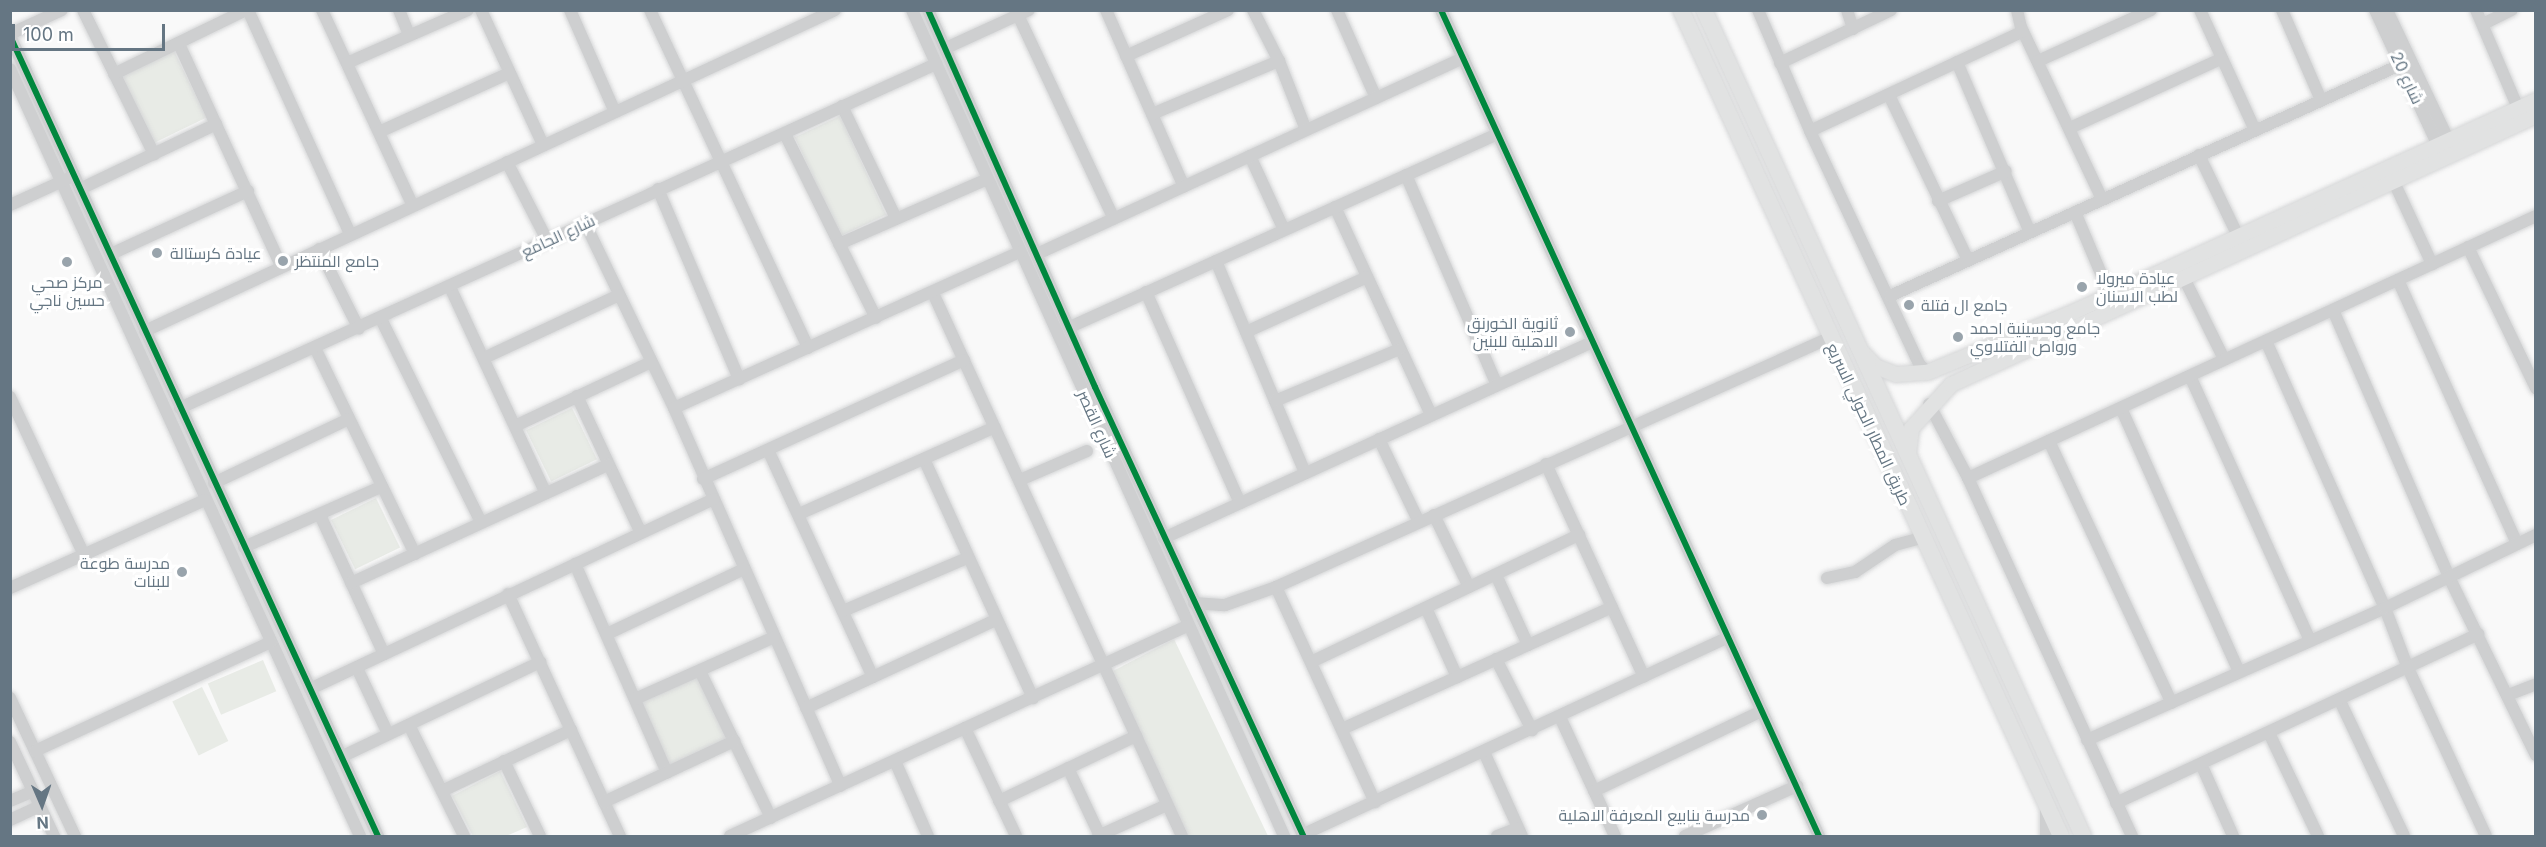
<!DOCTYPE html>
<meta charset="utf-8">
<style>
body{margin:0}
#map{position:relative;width:2546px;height:847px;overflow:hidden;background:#f9f9f9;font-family:Inter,Cairo,sans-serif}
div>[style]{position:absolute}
.green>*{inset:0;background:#e8ebe6;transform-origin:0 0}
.roads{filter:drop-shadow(0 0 2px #d5d6d7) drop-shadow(0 0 2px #d5d6d7)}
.minor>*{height:12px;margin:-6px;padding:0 6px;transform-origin:6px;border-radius:6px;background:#cecfd0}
.major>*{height:15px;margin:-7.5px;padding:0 7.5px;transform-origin:7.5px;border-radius:7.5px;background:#e1e2e2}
.highway>*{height:16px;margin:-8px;padding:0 8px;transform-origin:8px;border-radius:8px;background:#e1e2e2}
.cycleway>*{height:6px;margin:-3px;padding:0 3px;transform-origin:3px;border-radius:3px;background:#00873e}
.dots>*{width:16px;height:16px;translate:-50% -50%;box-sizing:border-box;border:3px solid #fff;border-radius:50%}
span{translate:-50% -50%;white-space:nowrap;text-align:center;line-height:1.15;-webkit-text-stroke:6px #fff;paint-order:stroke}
.street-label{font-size:16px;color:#657683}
.poi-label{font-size:16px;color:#657683}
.left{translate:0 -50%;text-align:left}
.right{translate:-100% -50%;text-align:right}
.frame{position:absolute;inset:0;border:12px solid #657683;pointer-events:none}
.north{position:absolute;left:12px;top:775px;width:60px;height:60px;-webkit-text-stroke:4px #fff;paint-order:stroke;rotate:178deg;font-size:16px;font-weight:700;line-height:24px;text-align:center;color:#657683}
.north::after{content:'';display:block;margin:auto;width:21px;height:27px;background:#657683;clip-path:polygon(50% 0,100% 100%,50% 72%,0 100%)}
.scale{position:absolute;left:12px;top:24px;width:153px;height:27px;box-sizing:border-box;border:3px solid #657683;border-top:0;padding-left:8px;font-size:18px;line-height:21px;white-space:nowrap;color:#657683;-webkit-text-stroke:4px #fff;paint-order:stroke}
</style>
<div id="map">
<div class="green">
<div style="left:174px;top:51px;width:74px;height:59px;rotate:64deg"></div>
<div style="left:840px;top:116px;width:109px;height:50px;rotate:65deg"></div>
<div style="left:572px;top:408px;width:57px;height:51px;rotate:64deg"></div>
<div style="left:376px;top:498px;width:55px;height:50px;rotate:64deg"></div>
<div style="clip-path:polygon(1174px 639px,1268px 836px,1188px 836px,1113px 671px)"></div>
<div style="left:263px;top:660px;width:34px;height:60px;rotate:67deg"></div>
<div style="left:698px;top:675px;width:71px;height:63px;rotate:65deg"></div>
<div style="left:202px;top:687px;width:60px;height:33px;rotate:64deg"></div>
<div style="clip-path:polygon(500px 771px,527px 827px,506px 836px,473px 836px,452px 796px)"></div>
</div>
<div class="roads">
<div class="minor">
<div style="left:83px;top:10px;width:161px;rotate:63.8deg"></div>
<div style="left:248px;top:10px;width:246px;rotate:65.5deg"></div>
<div style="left:322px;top:10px;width:216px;rotate:65.1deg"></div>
<div style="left:399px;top:10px;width:27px;rotate:68deg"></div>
<div style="left:481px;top:10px;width:149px;rotate:65.3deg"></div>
<div style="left:570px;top:10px;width:111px;rotate:66.2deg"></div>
<div style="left:650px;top:10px;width:373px;rotate:64.9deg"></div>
<div style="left:912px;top:10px;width:906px;rotate:65.75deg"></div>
<div style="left:928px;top:10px;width:412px;rotate:66.1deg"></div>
<div style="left:1095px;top:387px;width:495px;rotate:65.1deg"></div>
<div style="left:1106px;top:10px;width:193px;rotate:66.2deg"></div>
<div style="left:1253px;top:10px;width:57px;rotate:63deg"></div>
<div style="left:1279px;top:61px;width:74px;rotate:68.6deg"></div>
<div style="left:1337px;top:10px;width:96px;rotate:66.1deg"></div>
<div style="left:1441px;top:10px;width:908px;rotate:65.41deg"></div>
<div style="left:1758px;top:10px;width:132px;rotate:66.7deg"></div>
<div style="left:1810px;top:131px;width:257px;rotate:64.9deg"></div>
<div style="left:1919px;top:364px;width:11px;rotate:45deg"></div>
<div style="left:1847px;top:10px;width:20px;rotate:72deg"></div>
<div style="left:2017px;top:10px;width:17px;rotate:77deg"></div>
<div style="left:2021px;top:27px;width:190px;rotate:64.8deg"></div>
<div style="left:2200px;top:10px;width:132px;rotate:65.4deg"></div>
<div style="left:2282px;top:10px;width:98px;rotate:66.6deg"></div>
<div style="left:2375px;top:10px;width:150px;rotate:65.1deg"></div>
<div style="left:2387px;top:10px;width:145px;rotate:64.7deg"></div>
<div style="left:2476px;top:10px;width:107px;rotate:66.8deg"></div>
<div style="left:1018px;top:15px;width:225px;rotate:64.8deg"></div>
<div style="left:2483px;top:24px;width:32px;rotate:-26deg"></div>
<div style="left:10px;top:34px;width:57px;rotate:-24.8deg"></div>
<div style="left:10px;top:36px;width:881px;rotate:65.3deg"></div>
<div style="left:179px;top:44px;width:244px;rotate:65.3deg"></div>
<div style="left:946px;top:48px;width:91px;rotate:-24.6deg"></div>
<div style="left:1126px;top:56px;width:112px;rotate:-24.3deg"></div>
<div style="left:2038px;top:61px;width:124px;rotate:-24.3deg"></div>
<div style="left:1957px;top:62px;width:185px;rotate:66.8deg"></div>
<div style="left:347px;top:63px;width:132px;rotate:-23.7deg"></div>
<div style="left:1780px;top:63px;width:123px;rotate:-25.5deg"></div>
<div style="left:10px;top:69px;width:843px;rotate:65.47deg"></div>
<div style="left:114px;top:74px;width:147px;rotate:-25.9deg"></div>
<div style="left:1889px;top:95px;width:183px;rotate:64.4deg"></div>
<div style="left:842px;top:106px;width:124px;rotate:64.3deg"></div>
<div style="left:1152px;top:114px;width:138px;rotate:-22.7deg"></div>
<div style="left:2070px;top:128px;width:166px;rotate:-24.6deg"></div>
<div style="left:1810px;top:131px;width:235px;rotate:-25.1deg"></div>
<div style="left:379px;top:132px;width:143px;rotate:-24.4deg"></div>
<div style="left:785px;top:134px;width:205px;rotate:63.7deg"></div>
<div style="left:2199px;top:155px;width:90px;rotate:64.3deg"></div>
<div style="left:1250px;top:156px;width:81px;rotate:65.3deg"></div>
<div style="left:507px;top:162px;width:88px;rotate:62.9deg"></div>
<div style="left:1406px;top:175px;width:229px;rotate:66.6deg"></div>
<div style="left:2393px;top:180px;width:93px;rotate:65.1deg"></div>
<div style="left:80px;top:189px;width:151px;rotate:-25.5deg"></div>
<div style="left:658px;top:189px;width:207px;rotate:66.9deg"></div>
<div style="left:1938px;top:201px;width:74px;rotate:-23.8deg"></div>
<div style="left:10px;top:205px;width:63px;rotate:-24.5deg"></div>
<div style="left:1335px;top:207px;width:229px;rotate:65.2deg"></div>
<div style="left:2075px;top:212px;width:90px;rotate:67.1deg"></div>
<div style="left:585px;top:223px;width:205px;rotate:64.3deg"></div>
<div style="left:674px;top:408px;width:413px;rotate:66.2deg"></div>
<div style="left:839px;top:244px;width:162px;rotate:-23.7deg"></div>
<div style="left:2468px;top:247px;width:157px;rotate:64.3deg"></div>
<div style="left:319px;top:249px;width:89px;rotate:63.4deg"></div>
<div style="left:111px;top:254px;width:151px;rotate:-24.7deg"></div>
<div style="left:1037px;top:254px;width:469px;rotate:-24.7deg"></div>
<div style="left:1216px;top:261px;width:230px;rotate:67.2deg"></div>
<div style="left:2183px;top:276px;width:93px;rotate:63.7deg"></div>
<div style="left:2398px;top:280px;width:289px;rotate:65.7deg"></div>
<div style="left:450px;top:287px;width:226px;rotate:65.1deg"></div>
<div style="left:1146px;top:292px;width:231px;rotate:66deg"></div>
<div style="left:933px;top:293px;width:597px;rotate:65.37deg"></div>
<div style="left:1890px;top:296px;width:560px;rotate:-24.37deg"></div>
<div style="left:2333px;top:310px;width:291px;rotate:66.5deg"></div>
<div style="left:2449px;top:577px;width:198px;rotate:64deg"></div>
<div style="left:381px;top:319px;width:226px;rotate:63.8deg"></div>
<div style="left:1070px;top:327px;width:469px;rotate:-24.3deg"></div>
<div style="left:145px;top:331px;width:761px;rotate:-24.95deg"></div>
<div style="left:1246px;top:332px;width:133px;rotate:-24.4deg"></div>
<div style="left:2266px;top:341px;width:292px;rotate:66deg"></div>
<div style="left:2385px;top:608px;width:62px;rotate:69.2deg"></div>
<div style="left:2407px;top:666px;width:187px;rotate:65.1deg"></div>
<div style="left:315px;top:348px;width:229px;rotate:64.1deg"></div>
<div style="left:484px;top:358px;width:149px;rotate:-25deg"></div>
<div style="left:2190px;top:376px;width:290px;rotate:65.6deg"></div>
<div style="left:577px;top:396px;width:151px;rotate:65deg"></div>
<div style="left:10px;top:397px;width:174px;rotate:64.9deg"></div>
<div style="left:1275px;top:401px;width:135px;rotate:-22.6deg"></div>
<div style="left:1929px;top:404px;width:84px;rotate:62.2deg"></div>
<div style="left:1968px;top:478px;width:394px;rotate:65.4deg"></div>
<div style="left:180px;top:408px;width:831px;rotate:-24.47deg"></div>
<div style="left:674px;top:408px;width:380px;rotate:-24.3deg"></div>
<div style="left:2121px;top:408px;width:289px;rotate:65.9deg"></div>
<div style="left:515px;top:426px;width:150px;rotate:-25.2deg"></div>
<div style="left:1379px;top:439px;width:92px;rotate:64.3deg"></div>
<div style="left:2049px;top:441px;width:289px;rotate:64.9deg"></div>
<div style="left:768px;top:450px;width:250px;rotate:65.2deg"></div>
<div style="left:924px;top:459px;width:263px;rotate:65.5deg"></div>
<div style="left:1546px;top:464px;width:234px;rotate:65.3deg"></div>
<div style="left:1968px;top:478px;width:626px;rotate:-24.76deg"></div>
<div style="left:703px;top:479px;width:287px;rotate:-24.5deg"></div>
<div style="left:1020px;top:480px;width:73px;rotate:-23.4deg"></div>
<div style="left:214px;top:483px;width:149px;rotate:-25.4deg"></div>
<div style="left:799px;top:514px;width:214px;rotate:-23.9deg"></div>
<div style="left:320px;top:515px;width:153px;rotate:65.3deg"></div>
<div style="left:1434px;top:515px;width:80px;rotate:64.1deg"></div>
<div style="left:1164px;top:538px;width:471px;rotate:-24.6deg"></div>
<div style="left:244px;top:547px;width:150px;rotate:-23.7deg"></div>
<div style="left:575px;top:564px;width:228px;rotate:66.2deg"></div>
<div style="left:1496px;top:575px;width:77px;rotate:65.4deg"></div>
<div style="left:1827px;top:578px;width:29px;rotate:-12deg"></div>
<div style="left:1855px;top:572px;width:48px;rotate:-34deg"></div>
<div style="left:1895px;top:545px;width:28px;rotate:-15deg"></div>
<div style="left:351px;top:583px;width:283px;rotate:-24.7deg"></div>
<div style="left:1276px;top:587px;width:237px;rotate:65.3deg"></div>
<div style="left:10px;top:588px;width:214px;rotate:-24.3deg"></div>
<div style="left:508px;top:594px;width:267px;rotate:65.2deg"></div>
<div style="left:1194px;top:603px;width:31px;rotate:4deg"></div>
<div style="left:1225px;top:605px;width:54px;rotate:-19.4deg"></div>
<div style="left:1276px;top:587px;width:606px;rotate:-24.24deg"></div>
<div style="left:1426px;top:608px;width:76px;rotate:65.8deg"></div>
<div style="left:843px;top:611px;width:135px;rotate:-23.1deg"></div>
<div style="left:607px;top:634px;width:152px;rotate:-25.4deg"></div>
<div style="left:1496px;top:659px;width:80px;rotate:63.1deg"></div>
<div style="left:1311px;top:662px;width:297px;rotate:-25.4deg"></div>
<div style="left:357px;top:668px;width:73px;rotate:64.8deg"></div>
<div style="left:700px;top:671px;width:163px;rotate:64.2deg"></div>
<div style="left:310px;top:689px;width:446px;rotate:-25.2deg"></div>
<div style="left:2508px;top:695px;width:30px;rotate:-21deg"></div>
<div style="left:10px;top:698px;width:153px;rotate:64.8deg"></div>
<div style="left:635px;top:699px;width:152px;rotate:-24deg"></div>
<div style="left:2340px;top:701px;width:149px;rotate:64.6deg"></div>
<div style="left:806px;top:708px;width:209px;rotate:-24.9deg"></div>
<div style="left:1560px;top:717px;width:131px;rotate:65.2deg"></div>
<div style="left:409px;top:725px;width:124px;rotate:63.6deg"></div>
<div style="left:965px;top:728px;width:119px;rotate:64.7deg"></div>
<div style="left:1342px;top:729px;width:296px;rotate:-24.3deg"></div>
<div style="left:2270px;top:735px;width:112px;rotate:64.6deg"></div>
<div style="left:2087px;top:740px;width:326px;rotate:-23.9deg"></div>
<div style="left:2385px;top:608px;width:168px;rotate:-25.8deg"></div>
<div style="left:10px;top:742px;width:104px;rotate:64.9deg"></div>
<div style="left:35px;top:751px;width:260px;rotate:-24.8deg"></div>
<div style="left:1484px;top:752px;width:92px;rotate:65.7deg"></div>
<div style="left:341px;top:757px;width:221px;rotate:-25.5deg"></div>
<div style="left:504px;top:761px;width:83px;rotate:64.4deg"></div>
<div style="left:895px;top:761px;width:82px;rotate:66.3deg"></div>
<div style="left:2201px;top:764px;width:79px;rotate:66deg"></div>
<div style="left:1068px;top:768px;width:75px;rotate:64.8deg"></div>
<div style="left:442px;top:791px;width:143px;rotate:-25.3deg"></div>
<div style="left:1594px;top:791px;width:186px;rotate:-25.5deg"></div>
<div style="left:10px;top:801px;width:25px;rotate:-23deg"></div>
<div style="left:999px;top:801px;width:152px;rotate:-25.4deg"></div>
<div style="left:604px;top:802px;width:144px;rotate:-25.1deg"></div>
<div style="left:2116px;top:803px;width:400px;rotate:-25deg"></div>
<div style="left:2046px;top:810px;width:26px;rotate:90deg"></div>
<div style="left:10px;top:820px;width:33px;rotate:-25deg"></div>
<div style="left:1302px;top:835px;width:470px;rotate:-24.9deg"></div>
<div style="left:730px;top:836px;width:503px;rotate:-24.68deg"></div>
<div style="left:1098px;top:836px;width:76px;rotate:-24.2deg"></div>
<div style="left:1497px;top:836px;width:22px;rotate:-21deg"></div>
<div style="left:1685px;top:836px;width:123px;rotate:-24.1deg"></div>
</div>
<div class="major">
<div style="left:1863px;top:353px;width:18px;rotate:47deg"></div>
<div style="left:1875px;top:366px;width:22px;rotate:21deg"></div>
<div style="left:1896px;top:374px;width:31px;rotate:-4deg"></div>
<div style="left:1927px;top:372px;width:159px;rotate:-22.5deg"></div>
<div style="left:2074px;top:311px;width:508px;rotate:-24.55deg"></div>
<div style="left:1908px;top:453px;width:25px;rotate:-83deg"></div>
<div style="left:1911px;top:428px;width:59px;rotate:-47.7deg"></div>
<div style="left:1951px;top:384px;width:644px;rotate:-24.69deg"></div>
</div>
<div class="highway">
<div style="left:1681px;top:10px;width:909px;rotate:65.3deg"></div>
<div style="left:1704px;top:10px;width:909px;rotate:65.35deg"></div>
</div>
</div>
<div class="cycleway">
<div style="left:928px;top:10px;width:412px;rotate:66.1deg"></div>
<div style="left:1095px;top:387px;width:495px;rotate:65.1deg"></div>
<div style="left:1441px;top:10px;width:908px;rotate:65.41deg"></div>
<div style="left:10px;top:36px;width:881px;rotate:65.3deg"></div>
</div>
<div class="dots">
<div style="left:157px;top:253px;background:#99a4ac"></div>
<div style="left:283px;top:261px;background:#99a4ac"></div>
<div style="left:67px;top:262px;background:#99a4ac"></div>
<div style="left:2082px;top:287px;background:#99a4ac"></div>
<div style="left:1909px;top:305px;background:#99a4ac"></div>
<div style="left:1570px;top:332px;background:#99a4ac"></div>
<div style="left:1958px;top:337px;background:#99a4ac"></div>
<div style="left:182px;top:572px;background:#99a4ac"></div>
<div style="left:1762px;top:815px;background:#99a4ac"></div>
</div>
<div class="street-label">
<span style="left:2407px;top:78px;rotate:65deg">شارع 20</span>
<span style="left:558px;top:236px;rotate:-25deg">شارع الجامع</span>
<span style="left:1097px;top:424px;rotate:66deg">شارع القصر</span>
<span style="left:1869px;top:424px;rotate:65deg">طريق المطار الحولي السريع</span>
</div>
<div class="poi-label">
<span class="left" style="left:170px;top:253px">عيادة كرستالة</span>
<span class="left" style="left:295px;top:261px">جامع المنتظر</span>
<span class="left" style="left:2096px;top:287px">عيادة ميرولا<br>لطب الاسنان</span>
<span style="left:67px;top:291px">مركز صحي<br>حسين ناجي</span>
<span class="left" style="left:1921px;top:305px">جامع ال فتلة</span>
<span class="right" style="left:1558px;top:332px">ثانوية الخورنق<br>الاهلية للبنين</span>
<span class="left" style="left:1970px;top:337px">جامع وحسينية احمد<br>ورواص الفتلاوي</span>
<span class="right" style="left:170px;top:572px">مدرسة طوعة<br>للبنات</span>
<span class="right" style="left:1750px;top:815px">مدرسة ينابيع المعرفة الاهلية</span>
</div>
<div class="frame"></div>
<div class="north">N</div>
<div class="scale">100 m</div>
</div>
